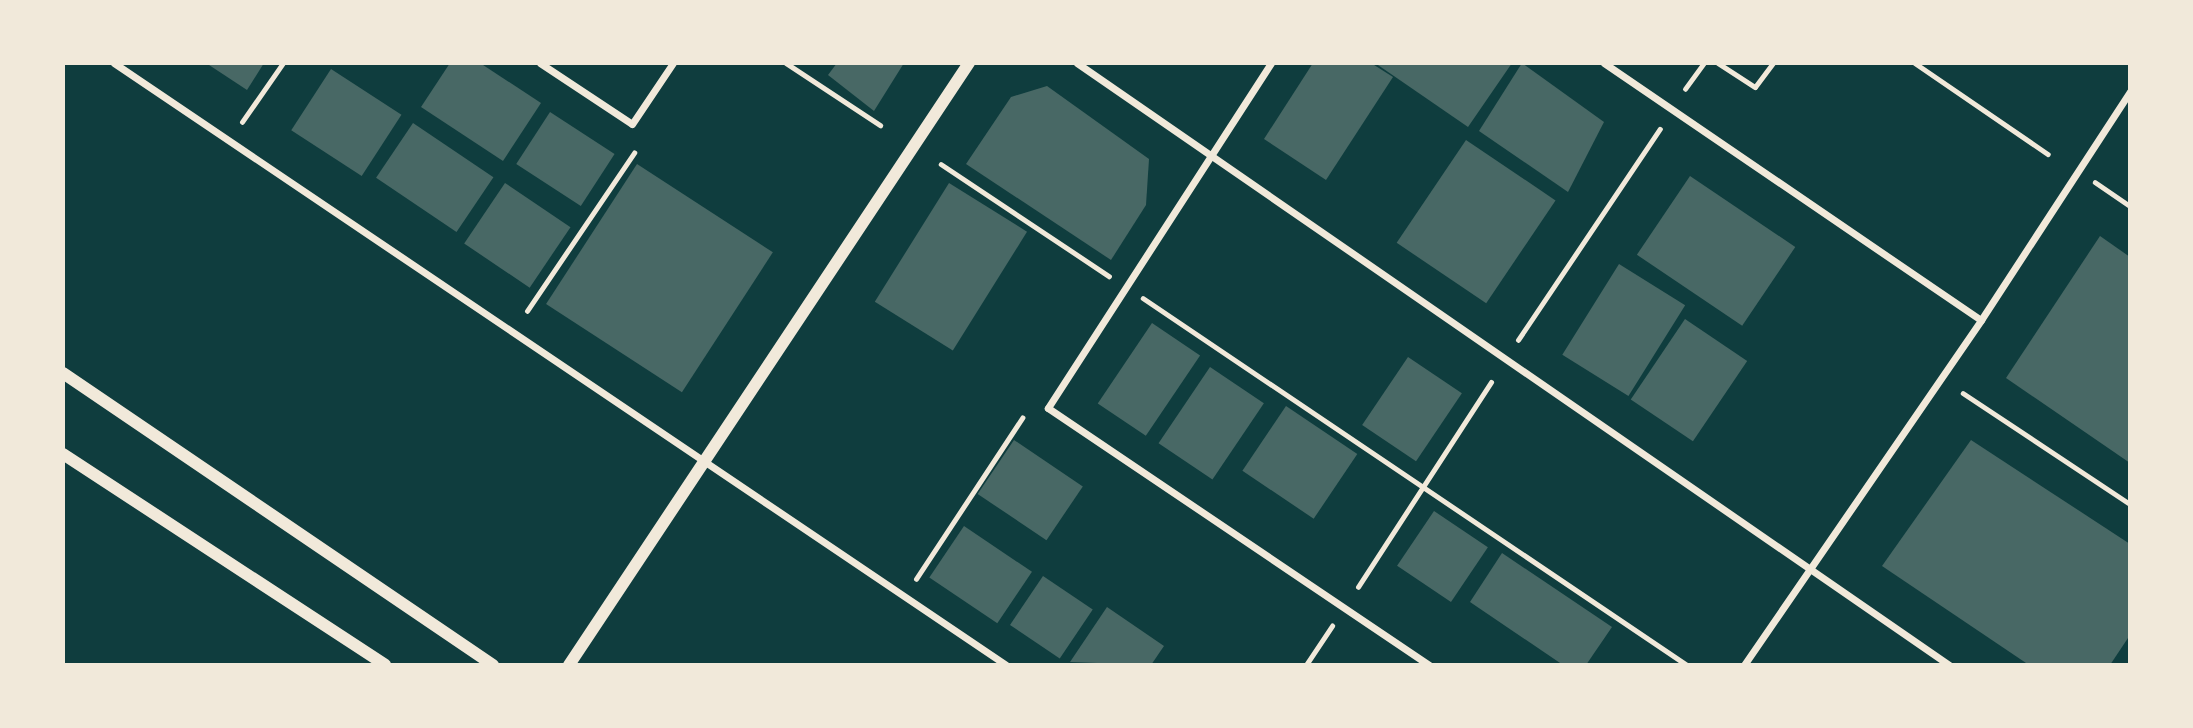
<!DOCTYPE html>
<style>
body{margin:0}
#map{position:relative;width:2193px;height:728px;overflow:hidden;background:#0f3d3e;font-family:Karla,sans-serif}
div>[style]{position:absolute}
.building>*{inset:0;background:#486865;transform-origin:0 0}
.path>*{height:4.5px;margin:-2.25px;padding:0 2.25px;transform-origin:2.25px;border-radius:2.25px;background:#f1e9da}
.minor>*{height:7px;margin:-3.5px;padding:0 3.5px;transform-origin:3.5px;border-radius:3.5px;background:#f1e9da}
.tertiary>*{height:12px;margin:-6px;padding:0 6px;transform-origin:6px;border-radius:6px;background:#f1e9da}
span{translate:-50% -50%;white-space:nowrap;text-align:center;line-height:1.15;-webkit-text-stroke:7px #f1e9da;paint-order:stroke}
.frame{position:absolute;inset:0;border:65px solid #f1e9da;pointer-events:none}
</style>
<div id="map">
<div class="building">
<div style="clip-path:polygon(206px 63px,264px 63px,247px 90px)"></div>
<div style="clip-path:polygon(450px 63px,480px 63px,541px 103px,503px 161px,421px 107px)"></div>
<div style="clip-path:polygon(837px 63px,904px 63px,874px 111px,828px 75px)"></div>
<div style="clip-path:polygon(1313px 63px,1371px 63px,1393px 77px,1326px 180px,1264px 139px)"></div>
<div style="clip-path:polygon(1375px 63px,1512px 63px,1468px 127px)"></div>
<div style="clip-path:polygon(1522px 63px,1604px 122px,1568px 192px,1479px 131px)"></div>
<div style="left:331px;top:69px;width:84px;height:73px;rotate:33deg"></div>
<div style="clip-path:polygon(1047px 86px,1149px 159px,1146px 205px,1111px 260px,966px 164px,1011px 97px)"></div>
<div style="left:550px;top:112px;width:77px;height:62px;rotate:33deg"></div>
<div style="left:413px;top:123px;width:97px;height:66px;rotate:34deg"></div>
<div style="left:1466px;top:140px;width:108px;height:124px;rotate:34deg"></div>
<div style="left:637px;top:164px;width:162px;height:167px;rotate:33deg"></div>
<div style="left:1690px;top:176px;width:127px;height:95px;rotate:34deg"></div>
<div style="left:505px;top:183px;width:79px;height:73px;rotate:34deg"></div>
<div style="left:949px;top:183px;width:92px;height:140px;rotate:32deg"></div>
<div style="clip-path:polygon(2100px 236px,2130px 257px,2130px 463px,2006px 378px)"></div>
<div style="left:1619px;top:264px;width:78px;height:107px;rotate:32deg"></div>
<div style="left:1685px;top:319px;width:75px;height:97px;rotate:34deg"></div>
<div style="left:1152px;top:323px;width:58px;height:97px;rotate:34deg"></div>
<div style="left:1408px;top:357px;width:65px;height:82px;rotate:34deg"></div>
<div style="left:1210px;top:367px;width:65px;height:92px;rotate:34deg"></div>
<div style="left:1286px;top:406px;width:86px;height:78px;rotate:34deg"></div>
<div style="left:1014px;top:440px;width:83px;height:65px;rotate:34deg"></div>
<div style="clip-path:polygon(1971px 440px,2130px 544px,2130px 635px,2110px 665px,2029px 665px,1882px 566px)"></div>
<div style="left:1434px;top:511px;width:65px;height:66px;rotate:34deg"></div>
<div style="left:964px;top:526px;width:82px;height:62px;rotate:34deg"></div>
<div style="clip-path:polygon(1502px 553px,1612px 627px,1586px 665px,1563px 665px,1470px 602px)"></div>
<div style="left:1043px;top:576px;width:60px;height:59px;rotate:34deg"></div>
<div style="clip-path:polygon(1107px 607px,1164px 646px,1151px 665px,1070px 662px)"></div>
</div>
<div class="path">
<div style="left:786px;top:63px;width:113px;rotate:33.4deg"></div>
<div style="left:1718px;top:63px;width:44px;rotate:33deg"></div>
<div style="left:1755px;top:87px;width:30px;rotate:-53deg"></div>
<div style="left:1915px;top:63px;width:161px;rotate:34.4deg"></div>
<div style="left:1685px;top:89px;width:32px;rotate:-54deg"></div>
<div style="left:242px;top:122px;width:72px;rotate:-55.2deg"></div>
<div style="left:941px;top:164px;width:202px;rotate:33.7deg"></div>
<div style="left:2095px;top:182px;width:42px;rotate:34.4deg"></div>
<div style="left:1143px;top:298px;width:656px;rotate:34deg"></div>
<div style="left:527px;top:311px;width:191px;rotate:-55.9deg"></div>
<div style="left:1518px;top:340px;width:254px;rotate:-56.1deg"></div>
<div style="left:1963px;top:393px;width:201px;rotate:33.6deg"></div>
<div style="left:916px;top:579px;width:193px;rotate:-56.6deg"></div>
<div style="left:1358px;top:587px;width:244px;rotate:-57deg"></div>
<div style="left:1306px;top:665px;width:47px;rotate:-56.3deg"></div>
</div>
<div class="minor">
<div style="left:114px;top:63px;width:1076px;rotate:34.01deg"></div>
<div style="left:540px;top:63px;width:110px;rotate:33.5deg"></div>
<div style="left:632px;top:124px;width:73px;rotate:-56.1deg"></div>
<div style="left:1077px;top:63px;width:1060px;rotate:34.62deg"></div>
<div style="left:1271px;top:63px;width:411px;rotate:122.9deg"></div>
<div style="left:1048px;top:408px;width:460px;rotate:34deg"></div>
<div style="left:1604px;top:63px;width:456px;rotate:34.3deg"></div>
<div style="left:1744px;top:665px;width:419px;rotate:-55.5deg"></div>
<div style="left:1981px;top:320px;width:273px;rotate:-56.9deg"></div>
</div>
<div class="tertiary">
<div style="left:63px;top:373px;width:520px;rotate:34.18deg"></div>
<div style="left:63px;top:454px;width:385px;rotate:33.2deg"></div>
<div style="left:569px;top:665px;width:723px;rotate:-56.4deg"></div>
</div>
<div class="frame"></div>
</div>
